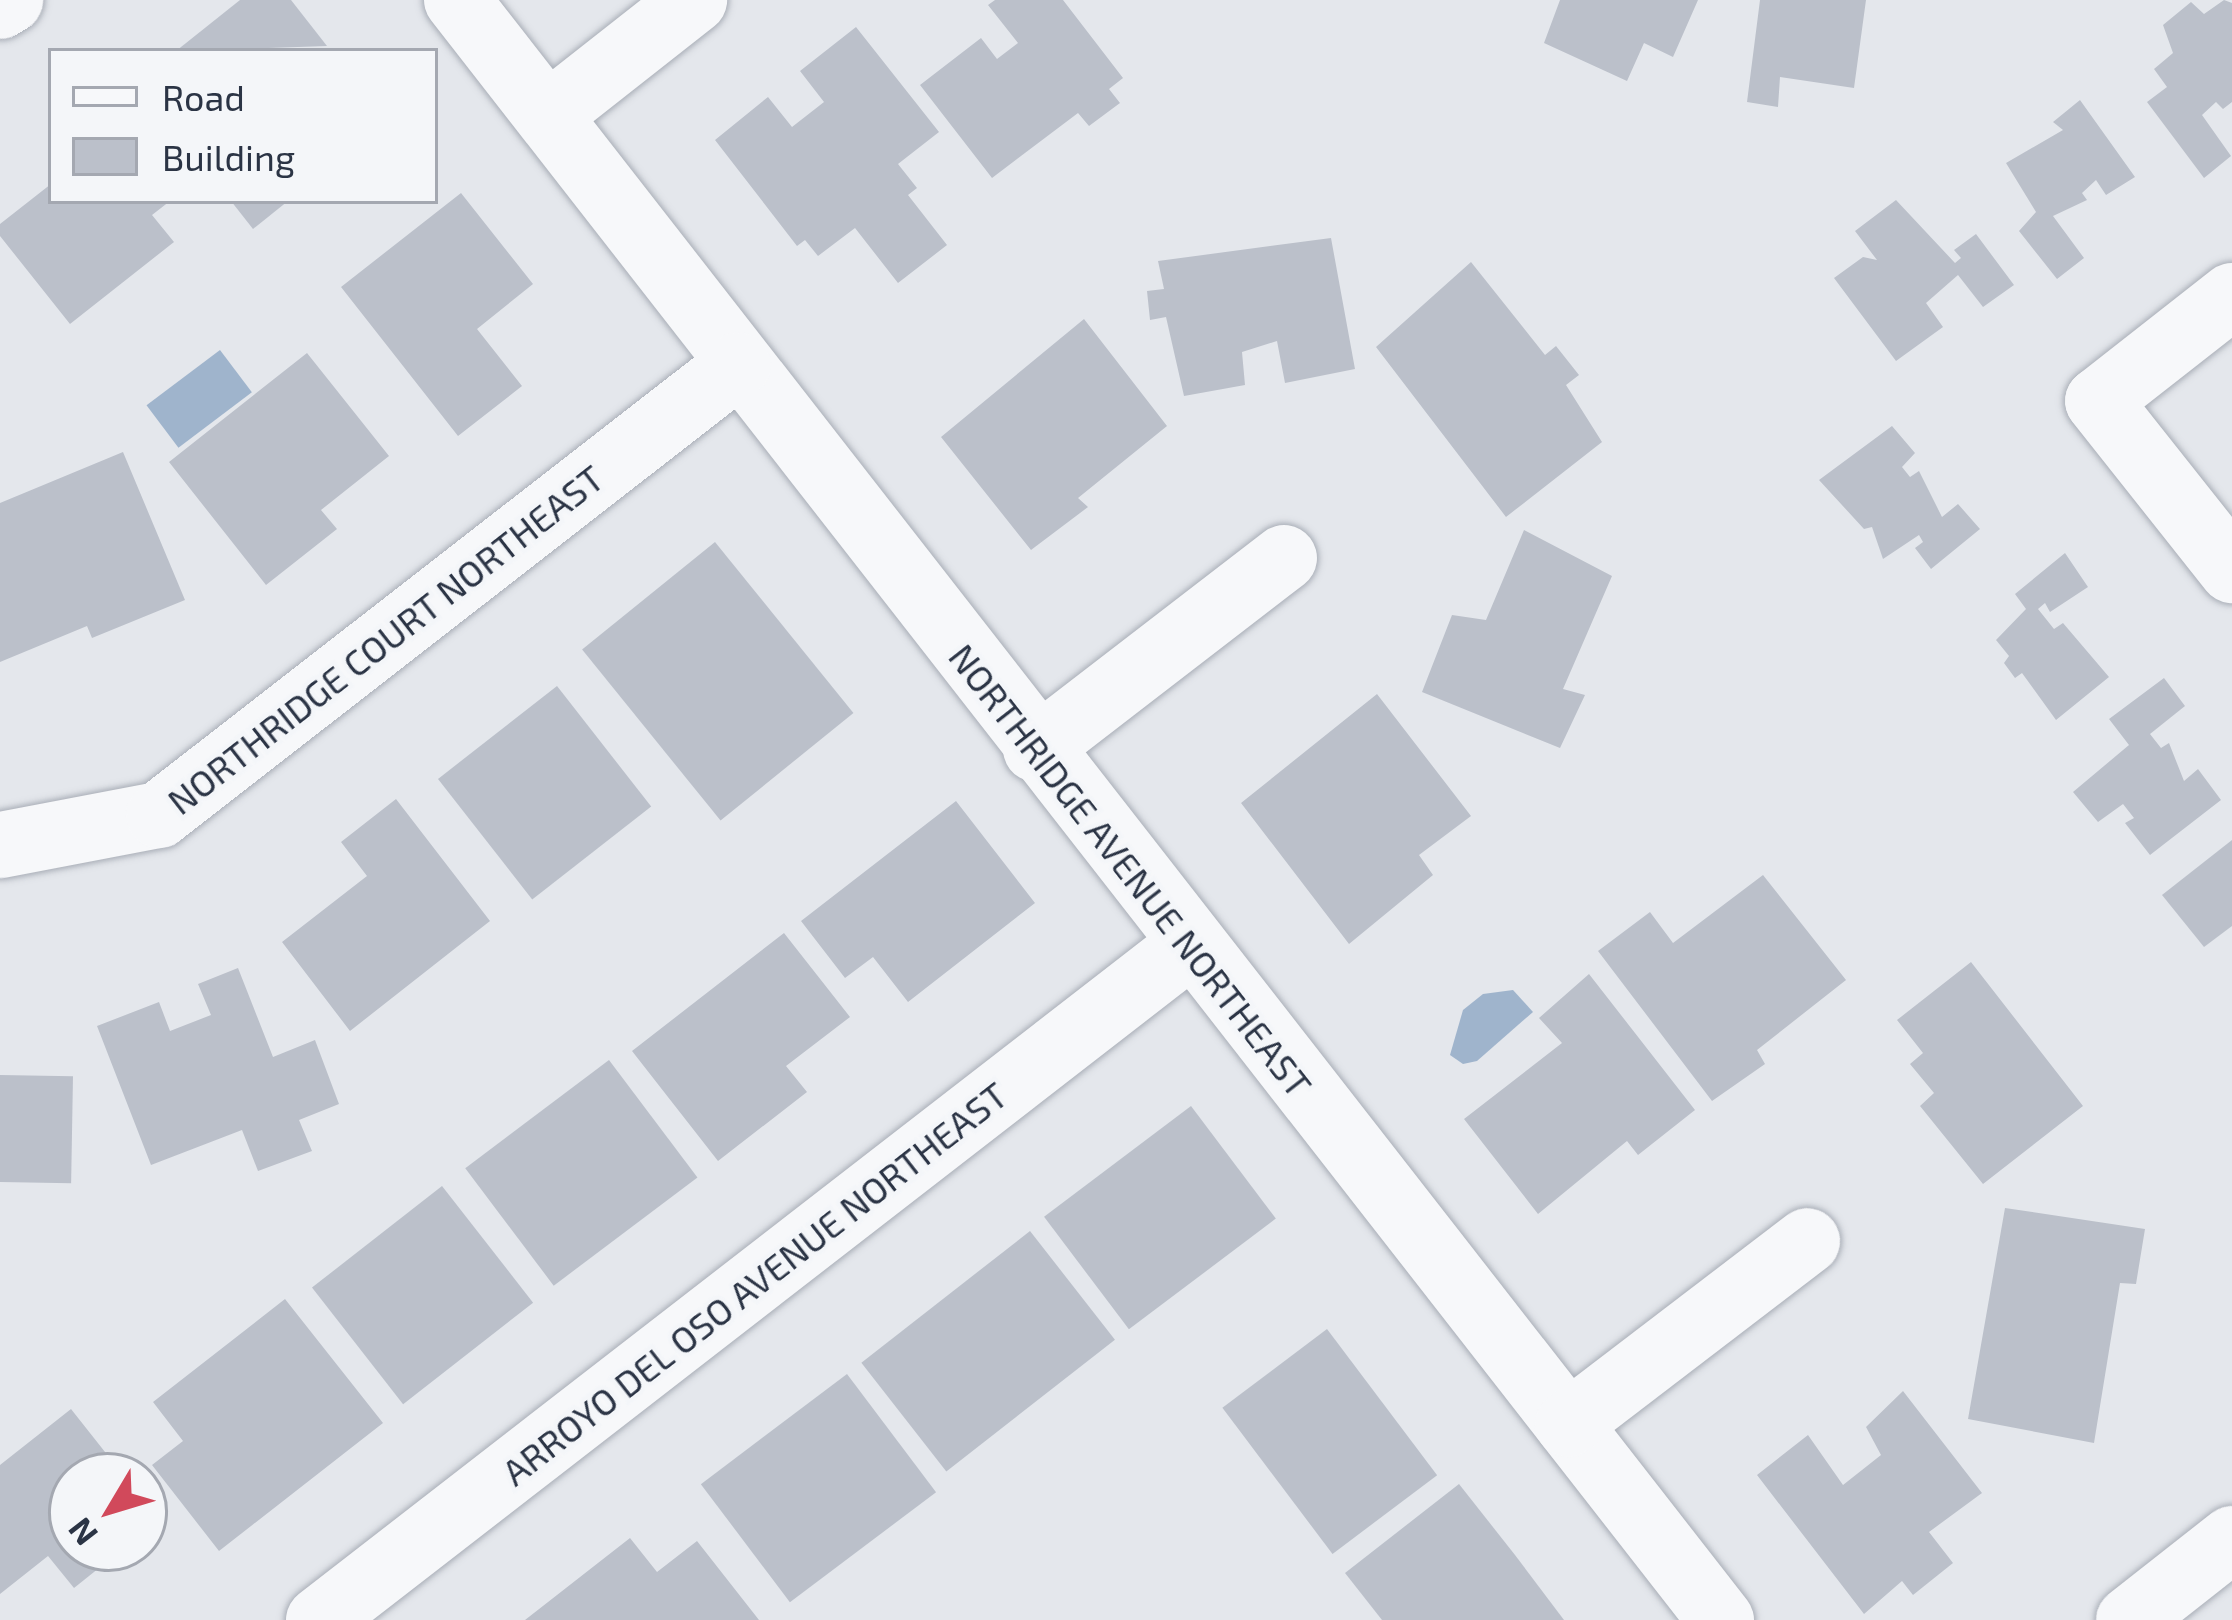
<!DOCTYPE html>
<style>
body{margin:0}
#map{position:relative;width:2232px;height:1620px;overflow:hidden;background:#e4e7ec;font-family:"Exo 2",sans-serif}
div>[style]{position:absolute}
.water>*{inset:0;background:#9fb4cc;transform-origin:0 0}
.building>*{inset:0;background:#bbc0ca;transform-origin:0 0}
.roads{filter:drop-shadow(0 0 3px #a9aeb7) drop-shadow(0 0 3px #a9aeb7)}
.minor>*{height:66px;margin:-33px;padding:0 33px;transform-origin:33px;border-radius:33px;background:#f7f8fa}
span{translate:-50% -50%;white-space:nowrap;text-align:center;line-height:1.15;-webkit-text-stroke:9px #f4f6f9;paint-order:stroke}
.street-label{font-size:36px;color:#2b3445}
.legend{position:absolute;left:48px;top:48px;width:390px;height:156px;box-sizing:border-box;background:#f4f6f9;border:3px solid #a4a8b1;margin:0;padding:15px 21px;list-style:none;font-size:36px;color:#2b3445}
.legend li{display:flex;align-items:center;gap:24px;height:60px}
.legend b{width:60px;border:3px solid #a4a8b1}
.north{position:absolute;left:48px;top:1452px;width:120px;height:120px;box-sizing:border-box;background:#f4f6f9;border:3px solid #a4a8b1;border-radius:50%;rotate:232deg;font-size:33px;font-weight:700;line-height:48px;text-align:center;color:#2b3445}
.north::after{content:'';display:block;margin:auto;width:42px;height:54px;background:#d1495b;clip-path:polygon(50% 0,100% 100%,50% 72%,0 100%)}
</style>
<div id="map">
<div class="water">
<div style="left:220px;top:350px;width:53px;height:92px;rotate:53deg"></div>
<div style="clip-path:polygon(1513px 990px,1533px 1012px,1477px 1061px,1463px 1064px,1450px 1055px,1463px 1010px,1483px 994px)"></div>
</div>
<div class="building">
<div style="clip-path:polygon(240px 0,291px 0,327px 46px,176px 51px)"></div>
<div style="clip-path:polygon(995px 0,1063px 0,1123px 78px,1109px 89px,1120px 103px,1089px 126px,1078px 113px,992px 178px,920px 85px,981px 38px,997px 59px,1018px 43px,988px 5px)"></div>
<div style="clip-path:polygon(1560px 0,1698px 0,1673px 57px,1644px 43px,1627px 81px,1544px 43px)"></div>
<div style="clip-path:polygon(1760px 0,1866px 0,1854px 88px,1780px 77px,1778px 107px,1747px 102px)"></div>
<div style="clip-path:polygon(2224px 0,2232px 3px,2232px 102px,2223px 109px,2216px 102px,2202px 115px,2231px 156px,2204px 178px,2147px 102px,2167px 87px,2154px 69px,2173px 53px,2163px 25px,2191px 2px,2204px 14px)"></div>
<div style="clip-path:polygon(856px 27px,939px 132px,898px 164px,917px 188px,908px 195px,947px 245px,898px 283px,855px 228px,818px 256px,805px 240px,797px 246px,715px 140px,768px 97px,792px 127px,824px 102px,800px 71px)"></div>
<div style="clip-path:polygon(2080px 100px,2135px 177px,2106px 195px,2096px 180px,2082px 193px,2087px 200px,2053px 216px,2084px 258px,2057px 279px,2019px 231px,2036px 212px,2006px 163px,2063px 130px,2053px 122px)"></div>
<div style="clip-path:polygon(51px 184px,51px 201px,170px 201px,152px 215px,174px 242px,70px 324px,0 236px,0 224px)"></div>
<div style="clip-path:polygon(461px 193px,533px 284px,477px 329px,522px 386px,458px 436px,341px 287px)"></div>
<div style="clip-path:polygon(1896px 200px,1955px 263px,1961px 258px,1954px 250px,1976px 234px,2014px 285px,1983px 307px,1958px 275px,1926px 303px,1943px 327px,1896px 361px,1834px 278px,1863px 257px,1877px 260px,1855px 231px)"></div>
<div style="clip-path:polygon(231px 201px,288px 201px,253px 229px)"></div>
<div style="clip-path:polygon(1331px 238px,1355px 369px,1285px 383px,1277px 341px,1242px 352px,1245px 385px,1184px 396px,1166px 317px,1150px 320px,1147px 291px,1164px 289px,1158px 261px)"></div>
<div style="clip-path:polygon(1471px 262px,1545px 355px,1556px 346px,1579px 375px,1566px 385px,1602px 442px,1506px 517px,1376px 347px)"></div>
<div style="clip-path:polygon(1084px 319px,1167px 426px,1078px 498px,1088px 507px,1031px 550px,941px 437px)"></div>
<div style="clip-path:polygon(307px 353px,389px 456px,321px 510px,337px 529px,266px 585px,169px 462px)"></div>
<div style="clip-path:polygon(1892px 426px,1915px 453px,1902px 467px,1910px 477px,1919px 471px,1942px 517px,1958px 504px,1980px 529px,1931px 569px,1915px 548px,1923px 542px,1919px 535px,1883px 559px,1872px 527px,1864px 529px,1819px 480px)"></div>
<div style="clip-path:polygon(123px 452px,185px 600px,92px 638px,87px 626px,0 662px,0 503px)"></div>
<div style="clip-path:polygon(1524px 530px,1612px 576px,1563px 689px,1585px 695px,1560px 748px,1422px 692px,1452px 615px,1486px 620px)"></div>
<div style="left:715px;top:542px;width:220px;height:171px;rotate:51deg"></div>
<div style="clip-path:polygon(2065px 553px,2088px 587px,2050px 612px,2045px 603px,2038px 609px,2054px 629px,2063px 623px,2109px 677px,2056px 720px,2022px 673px,2015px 678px,2004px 663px,2009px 656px,1996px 640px,2026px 609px,2015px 594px)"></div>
<div style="clip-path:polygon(2164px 678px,2185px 706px,2150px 734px,2161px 748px,2169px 743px,2184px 781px,2198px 769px,2221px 800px,2150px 855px,2125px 823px,2134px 818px,2123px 804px,2098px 822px,2073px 792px,2129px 745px,2109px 719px)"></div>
<div style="left:557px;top:686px;width:153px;height:151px;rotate:52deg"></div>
<div style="clip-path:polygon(1377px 694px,1471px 816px,1419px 855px,1433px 875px,1349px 944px,1241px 803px)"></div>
<div style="clip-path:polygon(396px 799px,490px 921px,350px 1031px,282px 942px,367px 876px,341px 842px)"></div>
<div style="clip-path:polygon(956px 801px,1035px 903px,908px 1002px,873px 957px,845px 978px,801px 921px)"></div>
<div style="clip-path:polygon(2232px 840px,2232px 926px,2204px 947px,2162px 895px)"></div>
<div style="clip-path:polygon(1763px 875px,1846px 980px,1757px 1050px,1765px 1064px,1712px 1101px,1598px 951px,1650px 912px,1673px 943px)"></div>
<div style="clip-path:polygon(784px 933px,850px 1017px,786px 1066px,807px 1092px,718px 1161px,632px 1051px)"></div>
<div style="clip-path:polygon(1971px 962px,2083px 1106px,1983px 1184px,1920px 1106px,1934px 1093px,1910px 1064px,1923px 1053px,1897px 1020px)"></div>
<div style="clip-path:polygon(238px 968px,273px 1057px,315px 1040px,339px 1104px,299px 1120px,312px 1151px,258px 1171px,242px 1130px,151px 1165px,97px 1026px,159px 1002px,170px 1031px,211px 1015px,198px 984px)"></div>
<div style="clip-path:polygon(1589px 974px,1695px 1110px,1638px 1155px,1627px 1141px,1538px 1214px,1464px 1119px,1562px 1043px,1539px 1018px)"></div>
<div style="left:609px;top:1060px;width:147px;height:180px;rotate:53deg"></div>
<div style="left:0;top:1075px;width:73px;height:107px;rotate:1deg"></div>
<div style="left:1191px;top:1106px;width:141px;height:184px;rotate:53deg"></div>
<div style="left:442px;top:1186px;width:148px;height:165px;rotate:52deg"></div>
<div style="clip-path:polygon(2005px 1208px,2145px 1229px,2136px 1284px,2120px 1283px,2094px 1443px,1968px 1419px)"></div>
<div style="left:1030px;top:1231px;width:138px;height:214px;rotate:52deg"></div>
<div style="clip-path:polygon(285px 1299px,383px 1423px,219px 1551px,152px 1465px,183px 1441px,153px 1402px)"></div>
<div style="left:1327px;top:1329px;width:183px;height:131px;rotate:53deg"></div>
<div style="left:847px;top:1374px;width:148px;height:183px;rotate:53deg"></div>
<div style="clip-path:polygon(1903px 1391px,1982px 1493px,1929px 1532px,1953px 1563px,1913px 1595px,1902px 1581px,1864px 1614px,1757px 1475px,1808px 1435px,1843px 1485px,1881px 1455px,1866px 1427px)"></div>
<div style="clip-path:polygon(71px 1409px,124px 1476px,72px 1476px,72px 1548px,124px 1548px,74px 1588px,48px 1556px,0 1594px,0 1465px)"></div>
<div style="clip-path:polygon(1459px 1484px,1515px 1555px,1564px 1620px,1382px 1620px,1345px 1573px)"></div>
<div style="clip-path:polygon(630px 1538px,657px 1572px,697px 1541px,759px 1620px,525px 1620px)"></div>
</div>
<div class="roads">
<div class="minor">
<div style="left:457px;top:0;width:2055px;rotate:52.04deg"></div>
<div style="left:0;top:6px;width:12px;rotate:-31deg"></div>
<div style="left:548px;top:115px;width:186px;rotate:-38.2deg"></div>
<div style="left:2232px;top:296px;width:170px;rotate:141.9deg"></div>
<div style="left:2098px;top:401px;width:216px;rotate:51.6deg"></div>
<div style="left:1036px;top:749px;width:313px;rotate:-37.6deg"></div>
<div style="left:1px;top:845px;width:161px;rotate:-10.8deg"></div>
<div style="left:159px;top:815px;width:733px;rotate:-37.85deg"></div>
<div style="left:1568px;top:1424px;width:301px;rotate:-37.4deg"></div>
<div style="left:319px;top:1620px;width:1101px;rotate:-37.77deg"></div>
<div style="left:2129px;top:1620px;width:131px;rotate:-38.2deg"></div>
</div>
</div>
<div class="street-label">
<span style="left:385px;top:639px;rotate:-38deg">NORTHRIDGE COURT NORTHEAST</span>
<span style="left:1131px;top:870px;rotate:52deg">NORTHRIDGE AVENUE NORTHEAST</span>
<span style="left:754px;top:1283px;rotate:-38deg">ARROYO DEL OSO AVENUE NORTHEAST</span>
</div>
<ul class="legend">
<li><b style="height:15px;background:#f7f8fa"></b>Road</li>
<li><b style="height:33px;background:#bbc0ca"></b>Building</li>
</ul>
<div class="north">N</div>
</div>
